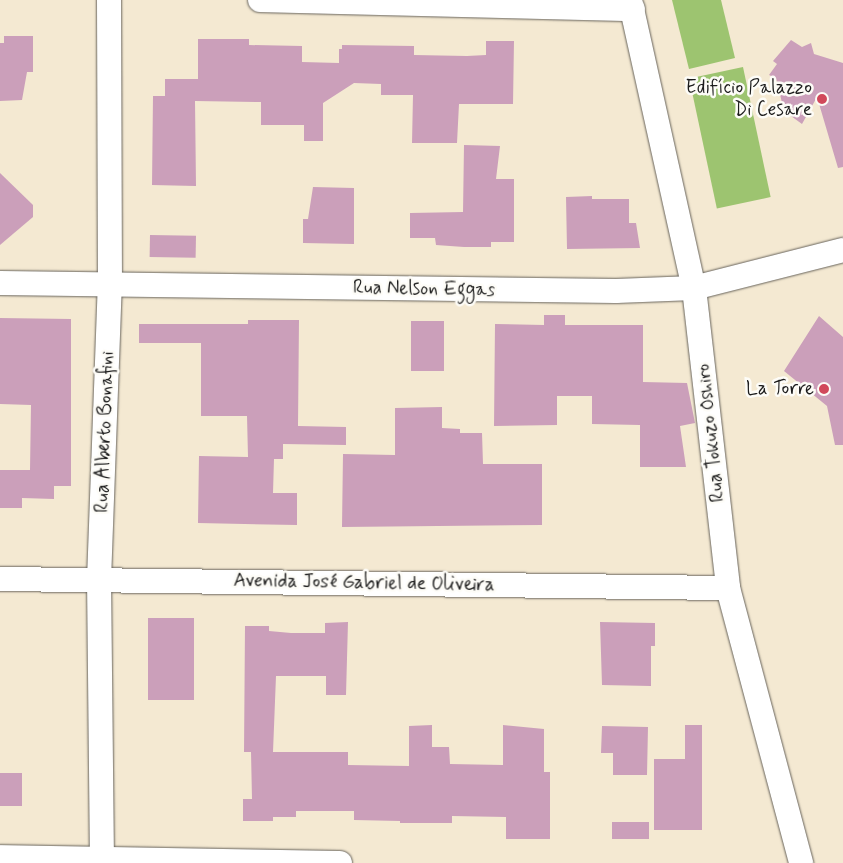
<!DOCTYPE html>
<meta charset="utf-8">
<style>
body{margin:0}
#map{position:relative;width:843px;height:863px;overflow:hidden;background:#f4e9d2;font-family:Mynerve,sans-serif}
div>[style]{position:absolute}
.green>*{inset:0;background:#9dc470;transform-origin:0 0}
.building>*{inset:0;background:#cb9fba;transform-origin:0 0}
.roads{filter:drop-shadow(0 0 1px #68645c) drop-shadow(0 0 1px #68645c)}
.minor>*{height:24px;margin:-12px;padding:0 12px;transform-origin:12px;border-radius:12px;background:#fff}
.dots>*{width:14px;height:14px;translate:-50% -50%;box-sizing:border-box;border:2px solid #fdfcf7;border-radius:50%}
span{translate:-50% -50%;white-space:nowrap;text-align:center;line-height:1.15;-webkit-text-stroke:5px #fdfcf7;paint-order:stroke}
.poi-label{font-size:19px;color:#1c1c1c}
.right{translate:-100% -50%;text-align:right}
.street-label{font-size:19px;color:#1c1c1c}
</style>
<div id="map">
<div class="green">
<div style="clip-path:polygon(672px 0,721px 0,735px 58px,689px 69px)"></div>
<div style="left:743px;top:67px;width:133px;height:55px;rotate:78deg"></div>
</div>
<div class="building">
<div style="clip-path:polygon(4px 36px,33px 36px,33px 72px,27px 72px,22px 100px,0 101px,0 43px,4px 43px)"></div>
<div style="clip-path:polygon(198px 39px,249px 39px,249px 45px,302px 46px,302px 62px,339px 63px,339px 49px,342px 49px,342px 45px,414px 46px,414px 55px,467px 56px,486px 55px,486px 41px,514px 41px,513px 104px,459px 104px,457px 143px,412px 143px,413px 95px,381px 95px,381px 84px,354px 83px,323px 103px,323px 141px,304px 141px,304px 125px,261px 125px,261px 102px,195px 101px,196px 186px,152px 185px,153px 96px,165px 96px,165px 79px,198px 79px)"></div>
<div style="clip-path:polygon(791px 40px,802px 47px,811px 43px,814px 54px,843px 63px,843px 167px,838px 168px,817px 97px,802px 124px,784px 111px,776px 78px,769px 75px,777px 64px,773px 61px)"></div>
<div style="clip-path:polygon(464px 145px,500px 146px,496px 179px,514px 179px,514px 242px,491px 242px,491px 247px,464px 247px,436px 245px,435px 238px,410px 238px,410px 213px,463px 212px)"></div>
<div style="clip-path:polygon(0 173px,33px 205px,33px 217px,0 245px)"></div>
<div style="clip-path:polygon(313px 187px,354px 188px,354px 244px,303px 243px,303px 219px,308px 219px)"></div>
<div style="clip-path:polygon(592px 196px,592px 199px,629px 199px,629px 223px,636px 223px,640px 248px,567px 249px,566px 197px)"></div>
<div style="left:150px;top:235px;width:46px;height:22px;rotate:1deg"></div>
<div style="clip-path:polygon(544px 315px,565px 315px,565px 325px,643px 325px,643px 382px,687px 383px,695px 423px,680px 426px,686px 467px,640px 467px,640px 425px,592px 424px,592px 396px,557px 396px,557px 425px,494px 426px,495px 324px,544px 325px)"></div>
<div style="clip-path:polygon(819px 316px,843px 337px,843px 445px,835px 445px,827px 406px,784px 371px)"></div>
<div style="clip-path:polygon(0 318px,71px 319px,71px 486px,54px 486px,54px 499px,22px 498px,22px 508px,0 508px,0 470px,30px 470px,31px 405px,0 404px)"></div>
<div style="clip-path:polygon(248px 320px,299px 320px,298px 426px,346px 427px,346px 445px,283px 444px,283px 459px,274px 459px,273px 493px,297px 493px,297px 525px,198px 523px,199px 456px,248px 457px,247px 416px,201px 416px,201px 343px,139px 343px,139px 324px,248px 324px)"></div>
<div style="left:411px;top:321px;width:33px;height:50px"></div>
<div style="clip-path:polygon(442px 407px,442px 428px,460px 429px,460px 433px,482px 433px,483px 464px,542px 464px,542px 525px,342px 527px,343px 454px,395px 455px,395px 408px)"></div>
<div style="left:148px;top:618px;width:46px;height:82px"></div>
<div style="clip-path:polygon(348px 622px,346px 695px,326px 695px,326px 676px,276px 676px,273px 752px,348px 752px,348px 765px,409px 766px,409px 726px,432px 725px,432px 747px,449px 747px,450px 764px,503px 765px,503px 725px,544px 729px,544px 772px,550px 772px,550px 839px,506px 839px,506px 817px,452px 816px,452px 823px,400px 823px,400px 821px,354px 820px,354px 811px,296px 811px,296px 817px,273px 817px,273px 821px,243px 821px,243px 799px,252px 799px,251px 752px,244px 752px,245px 626px,269px 626px,269px 631px,291px 633px,325px 633px,325px 623px)"></div>
<div style="clip-path:polygon(600px 622px,655px 623px,655px 646px,651px 646px,651px 686px,602px 685px)"></div>
<div style="clip-path:polygon(685px 725px,702px 725px,702px 830px,654px 830px,654px 759px,685px 759px)"></div>
<div style="clip-path:polygon(602px 726px,648px 727px,647px 775px,613px 775px,613px 753px,601px 753px)"></div>
<div style="left:0;top:773px;width:22px;height:33px"></div>
<div style="left:612px;top:822px;width:37px;height:17px"></div>
</div>
<div class="roads">
<div class="minor">
<div style="left:260px;top:0;width:373px;rotate:1.4deg"></div>
<div style="left:630px;top:0;width:295px;rotate:77.5deg"></div>
<div style="left:694px;top:288px;width:302px;rotate:83.5deg"></div>
<div style="left:728px;top:588px;width:285px;rotate:75.1deg"></div>
<div style="left:0;top:283px;width:616px;rotate:0.74deg"></div>
<div style="left:616px;top:291px;width:78px;rotate:-2.2deg"></div>
<div style="left:694px;top:288px;width:154px;rotate:-14.3deg"></div>
<div style="left:0;top:579px;width:728px;rotate:0.71deg"></div>
<div style="left:0;top:857px;width:340px;rotate:1deg"></div>
<div style="left:102px;top:863px;width:283px;rotate:-90.6deg"></div>
<div style="left:99px;top:580px;width:294px;rotate:-87.9deg"></div>
<div style="left:110px;top:286px;width:286px;rotate:-90.2deg"></div>
</div>
</div>
<div class="dots">
<div style="left:822px;top:99px;background:#d1495b"></div>
<div style="left:824px;top:389px;background:#d1495b"></div>
</div>
<div class="poi-label">
<span class="right" style="left:812px;top:99px">Edifício Palazzo<br>Di Cesare</span>
<span class="right" style="left:814px;top:389px">La Torre</span>
</div>
<div class="street-label">
<span style="left:424px;top:289px;rotate:1deg">Rua Nelson Eggas</span>
<span style="left:105px;top:432px;rotate:-88deg">Rua Alberto Bonafini</span>
<span style="left:711px;top:433px;rotate:-96deg">Rua Tokuzo Oshiro</span>
<span style="left:364px;top:583px;rotate:1deg">Avenida José Gabriel de Oliveira</span>
</div>
</div>
